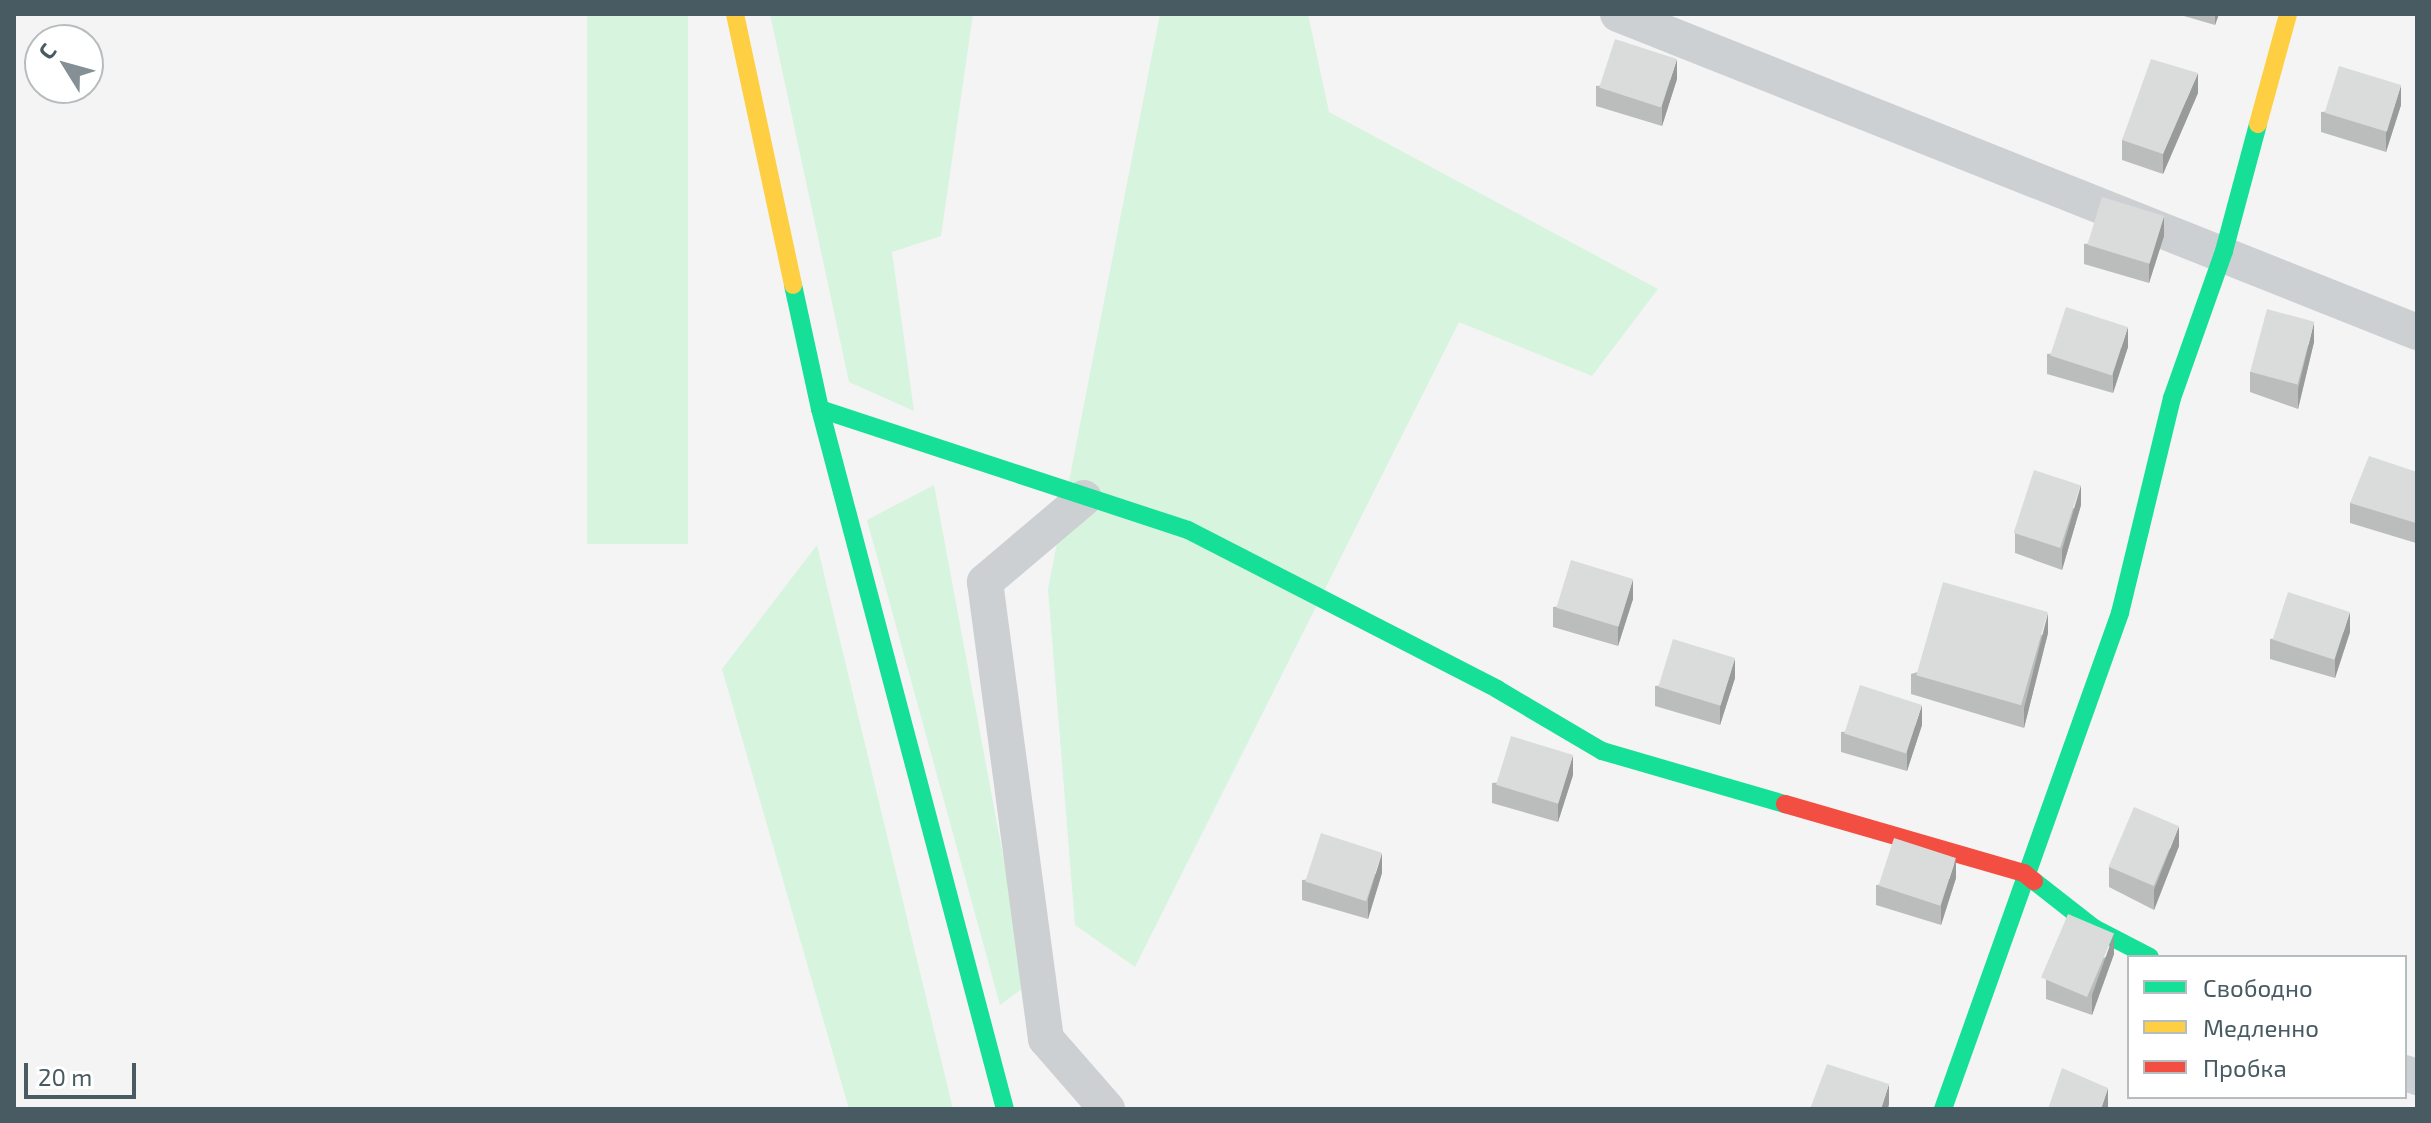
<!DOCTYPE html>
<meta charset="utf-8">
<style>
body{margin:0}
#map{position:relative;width:2431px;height:1123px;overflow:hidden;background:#f4f4f4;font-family:"Exo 2",sans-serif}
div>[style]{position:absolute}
.green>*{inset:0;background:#d7f4de;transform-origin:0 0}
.street>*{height:36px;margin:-18px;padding:0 18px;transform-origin:18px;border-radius:18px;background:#cdd0d3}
.fast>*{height:18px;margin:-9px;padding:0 9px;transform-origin:9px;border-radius:9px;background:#16e098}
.slow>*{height:18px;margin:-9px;padding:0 9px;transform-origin:9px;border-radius:9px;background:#ffcf43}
.jam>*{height:18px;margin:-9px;padding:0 9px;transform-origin:9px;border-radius:9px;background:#f24e42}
.wall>*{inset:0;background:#bbbdbd}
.shaded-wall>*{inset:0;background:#999a9a}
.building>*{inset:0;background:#dadcdc;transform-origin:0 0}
span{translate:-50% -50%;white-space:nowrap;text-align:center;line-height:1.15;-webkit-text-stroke:6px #fff;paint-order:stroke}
.frame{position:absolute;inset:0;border:16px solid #485a62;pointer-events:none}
.legend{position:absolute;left:2127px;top:955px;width:280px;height:144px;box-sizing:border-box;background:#fff;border:2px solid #b6bdc0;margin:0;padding:10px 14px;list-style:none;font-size:24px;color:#485a62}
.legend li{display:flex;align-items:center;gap:16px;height:40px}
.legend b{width:40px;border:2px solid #b6bdc0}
.north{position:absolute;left:24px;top:24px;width:80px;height:80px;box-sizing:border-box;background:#fff;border:2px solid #b6bdc0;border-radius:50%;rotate:307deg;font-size:22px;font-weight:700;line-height:32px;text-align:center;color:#485a62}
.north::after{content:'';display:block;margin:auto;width:28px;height:36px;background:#849095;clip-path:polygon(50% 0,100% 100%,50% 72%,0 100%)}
.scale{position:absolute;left:24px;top:1063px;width:112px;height:36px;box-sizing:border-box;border:4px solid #485a62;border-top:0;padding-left:10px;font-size:24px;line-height:28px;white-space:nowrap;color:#485a62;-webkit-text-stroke:6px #fff;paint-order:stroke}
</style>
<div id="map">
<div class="green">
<div style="left:587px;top:14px;width:101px;height:530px"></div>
<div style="clip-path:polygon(770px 14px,973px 14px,941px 236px,892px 252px,914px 411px,849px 382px)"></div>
<div style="clip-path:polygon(1160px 14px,1308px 14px,1329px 112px,1658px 289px,1592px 376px,1459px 322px,1135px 967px,1075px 925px,1048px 589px)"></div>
<div style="clip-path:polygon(934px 485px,1027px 985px,1000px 1005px,867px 520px)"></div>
<div style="clip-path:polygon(817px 545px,953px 1109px,849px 1109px,722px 669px)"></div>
</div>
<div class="street">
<div style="left:1618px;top:14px;width:860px;rotate:21.7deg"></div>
<div style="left:1084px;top:498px;width:130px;rotate:139.7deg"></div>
<div style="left:985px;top:582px;width:461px;rotate:82.4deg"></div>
<div style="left:1046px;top:1039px;width:93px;rotate:48.9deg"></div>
<div style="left:2405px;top:1073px;width:13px;rotate:18deg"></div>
</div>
<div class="fast">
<div style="left:793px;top:285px;width:127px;rotate:77.7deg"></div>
<div style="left:820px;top:409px;width:724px;rotate:75.2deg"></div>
<div style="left:820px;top:409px;width:387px;rotate:18.2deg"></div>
<div style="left:1188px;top:530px;width:348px;rotate:27.2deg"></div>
<div style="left:1497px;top:689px;width:122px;rotate:30.6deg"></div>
<div style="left:1602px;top:751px;width:191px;rotate:16.2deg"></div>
<div style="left:2034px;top:881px;width:76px;rotate:38.1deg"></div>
<div style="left:2094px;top:928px;width:63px;rotate:27.4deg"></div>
<div style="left:1943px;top:1109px;width:527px;rotate:-70.36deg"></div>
<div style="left:2120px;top:613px;width:221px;rotate:-76.4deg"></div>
<div style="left:2172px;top:398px;width:156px;rotate:-70.5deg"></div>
<div style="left:2224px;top:251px;width:131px;rotate:-75deg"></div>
</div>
<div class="slow">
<div style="left:735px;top:14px;width:277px;rotate:77.9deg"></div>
<div style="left:2258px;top:124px;width:114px;rotate:-74.7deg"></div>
</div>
<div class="jam">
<div style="left:1785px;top:804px;width:249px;rotate:16.1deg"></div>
<div style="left:2024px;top:873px;width:13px;rotate:39deg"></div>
</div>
<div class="wall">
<div style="clip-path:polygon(2177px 14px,2219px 14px,2215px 25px)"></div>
<div style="clip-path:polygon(1677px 79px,1662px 126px,1596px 106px,1596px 86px)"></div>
<div style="clip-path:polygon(2198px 93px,2163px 174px,2122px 160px,2122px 140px)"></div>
<div style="clip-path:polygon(2401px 105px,2386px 152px,2321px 132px,2321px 112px)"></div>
<div style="clip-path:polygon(2164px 236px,2149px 283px,2084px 264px,2084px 244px)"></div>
<div style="clip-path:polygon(2314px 342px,2298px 409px,2250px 392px,2250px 372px)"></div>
<div style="clip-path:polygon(2128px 347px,2113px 393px,2047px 374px,2047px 354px)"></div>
<div style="clip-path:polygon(2417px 472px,2416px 543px,2350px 523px,2350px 503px)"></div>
<div style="clip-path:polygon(2081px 505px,2062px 570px,2015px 553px,2015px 533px)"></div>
<div style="clip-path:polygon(1633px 599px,1618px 646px,1553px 627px,1553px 607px)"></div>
<div style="clip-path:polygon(2350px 632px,2335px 678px,2270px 659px,2270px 639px)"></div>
<div style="clip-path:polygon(2048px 633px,2024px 728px,1911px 694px,1911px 674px)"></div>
<div style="clip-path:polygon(1735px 678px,1720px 725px,1655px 706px,1655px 686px)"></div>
<div style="clip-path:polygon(1922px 725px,1907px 771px,1841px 752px,1841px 732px)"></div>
<div style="clip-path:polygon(1573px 775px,1558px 822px,1492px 803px,1492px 783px)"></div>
<div style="clip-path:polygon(2179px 846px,2154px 910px,2109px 887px,2109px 867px)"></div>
<div style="clip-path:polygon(1382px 873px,1368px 919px,1302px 900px,1302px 880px)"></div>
<div style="clip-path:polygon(1956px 878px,1941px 925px,1876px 905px,1876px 885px)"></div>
<div style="clip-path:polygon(2114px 954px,2092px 1015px,2046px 999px,2046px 979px)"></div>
</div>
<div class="shaded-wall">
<div style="clip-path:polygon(2215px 14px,2219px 14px,2215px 25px)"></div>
<div style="clip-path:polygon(1677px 59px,1677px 79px,1662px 126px,1662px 106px)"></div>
<div style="clip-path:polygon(2198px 73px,2198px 93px,2163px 174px,2163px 154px)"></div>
<div style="clip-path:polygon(2401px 85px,2401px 105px,2386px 152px,2386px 132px)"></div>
<div style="clip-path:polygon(2164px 216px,2164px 236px,2149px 283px,2149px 263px)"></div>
<div style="clip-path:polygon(2314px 322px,2314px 342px,2298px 409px,2298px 389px)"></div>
<div style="clip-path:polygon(2128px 327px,2128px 347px,2113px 393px,2113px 373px)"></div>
<div style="clip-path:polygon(2081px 485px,2081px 505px,2062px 570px,2062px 550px)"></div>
<div style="clip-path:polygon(1633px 579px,1633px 599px,1618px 646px,1618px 626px)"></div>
<div style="clip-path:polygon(2350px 612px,2350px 632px,2335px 678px,2335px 658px)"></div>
<div style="clip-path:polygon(2048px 613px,2048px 633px,2024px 728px,2024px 708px)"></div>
<div style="clip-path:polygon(1735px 658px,1735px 678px,1720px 725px,1720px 705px)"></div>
<div style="clip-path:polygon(1922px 705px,1922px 725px,1907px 771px,1907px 751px)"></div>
<div style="clip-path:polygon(1573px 755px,1573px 775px,1558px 822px,1558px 802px)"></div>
<div style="clip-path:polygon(2179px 826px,2179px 846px,2154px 910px,2154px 890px)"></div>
<div style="clip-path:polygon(1382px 853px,1382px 873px,1368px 919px,1368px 899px)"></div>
<div style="clip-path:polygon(1956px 858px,1956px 878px,1941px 925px,1941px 905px)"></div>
<div style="clip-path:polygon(2114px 934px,2114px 954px,2092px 1015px,2092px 995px)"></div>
<div style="clip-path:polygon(1889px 1084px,1889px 1104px,1888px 1109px,1881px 1109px)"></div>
<div style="clip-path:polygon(2108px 1088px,2108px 1109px,2101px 1109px)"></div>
</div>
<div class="building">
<div style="left:1615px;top:39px;width:65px;height:51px;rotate:18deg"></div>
<div style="clip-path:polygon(2151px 59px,2198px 73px,2163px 154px,2122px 140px)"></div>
<div style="left:2339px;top:66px;width:65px;height:49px;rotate:17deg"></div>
<div style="left:2102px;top:197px;width:65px;height:50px;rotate:17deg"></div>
<div style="left:2066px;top:307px;width:65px;height:51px;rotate:18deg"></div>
<div style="left:2267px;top:309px;width:49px;height:65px;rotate:15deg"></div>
<div style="clip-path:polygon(2369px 456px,2417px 472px,2417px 519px,2416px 523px,2350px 503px)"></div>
<div style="left:2034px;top:470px;width:49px;height:66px;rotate:18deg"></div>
<div style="left:1571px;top:560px;width:65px;height:50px;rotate:17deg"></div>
<div style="left:1943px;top:582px;width:109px;height:97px;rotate:16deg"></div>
<div style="left:2288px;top:592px;width:65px;height:50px;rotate:18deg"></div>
<div style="left:1673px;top:639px;width:65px;height:50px;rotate:17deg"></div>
<div style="left:1860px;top:685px;width:65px;height:51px;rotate:18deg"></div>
<div style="left:1511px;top:736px;width:65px;height:51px;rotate:17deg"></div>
<div style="left:2134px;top:807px;width:49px;height:65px;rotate:23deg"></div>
<div style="left:1321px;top:833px;width:64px;height:51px;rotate:18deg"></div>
<div style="left:1894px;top:838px;width:65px;height:50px;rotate:18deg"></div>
<div style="left:2068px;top:914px;width:50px;height:69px;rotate:23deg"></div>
<div style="clip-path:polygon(1827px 1064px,1889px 1084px,1881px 1109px,1810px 1109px)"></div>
<div style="clip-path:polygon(2062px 1068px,2108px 1088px,2101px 1109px,2048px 1109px)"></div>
</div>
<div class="frame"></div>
<ul class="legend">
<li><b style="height:10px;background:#16e098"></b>Свободно</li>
<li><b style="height:10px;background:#ffcf43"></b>Медленно</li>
<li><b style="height:10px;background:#f24e42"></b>Пробка</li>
</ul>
<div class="north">С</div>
<div class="scale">20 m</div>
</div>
